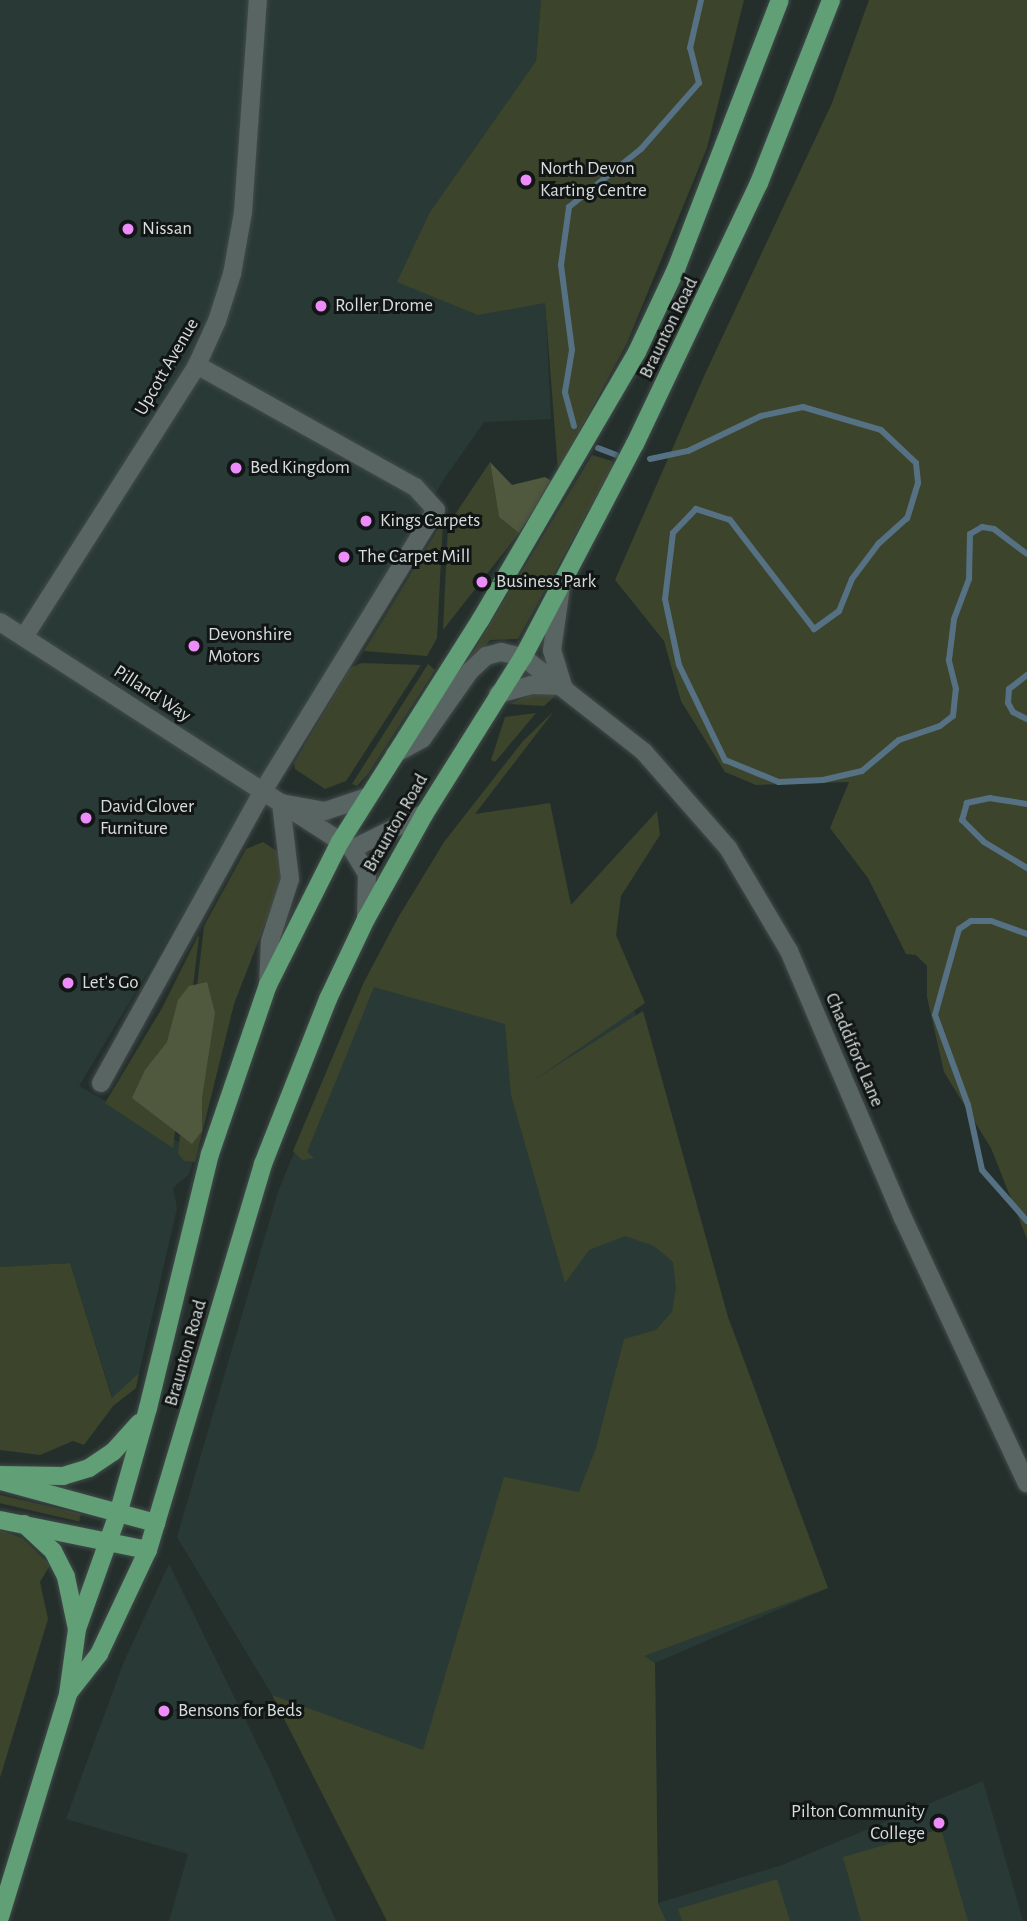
<!DOCTYPE html>
<style>
body{margin:0}
#map{position:relative;width:1027px;height:1921px;overflow:hidden;background:#242f2c;font-family:"Alegreya Sans",sans-serif}
div>[style]{position:absolute}
.built>*{inset:0;background:#293a36}
.green>*{inset:0;background:#3c442b;transform-origin:0 0}
.forest>*{inset:0;background:#50593e}
.stream>*{height:6px;margin:-3px;padding:0 3px;transform-origin:3px;border-radius:3px;background:#557183}
.roads{filter:drop-shadow(0 0 2px #424a49) drop-shadow(0 0 2px #424a49)}
.minor>*{height:18px;margin:-9px;padding:0 9px;transform-origin:9px;border-radius:9px;background:#596562}
.major>*{height:18px;margin:-9px;padding:0 9px;transform-origin:9px;border-radius:9px;background:#619f76}
.dots>*{width:19px;height:19px;translate:-50% -50%;box-sizing:border-box;border:4px solid #111615;border-radius:50%}
span{translate:-50% -50%;white-space:nowrap;text-align:center;line-height:1.15;-webkit-text-stroke:6px #111615;paint-order:stroke}
.poi-label{font-size:19px;color:#d7dddc}
.left{translate:0 -50%;text-align:left}
.right{translate:-100% -50%;text-align:right}
.street-label{font-size:19px;color:#d7dddc}
</style>
<div id="map">
<div class="built">
<div style="clip-path:polygon(0 0,541px 0,536px 61px,430px 212px,478px 315px,545px 302px,551px 419px,484px 422px,444px 479px,79px 1086px,196px 1152px,189px 1174px,173px 1188px,177px 1208px,139px 1373px,113px 1399px,70px 1263px,0 1267px)"></div>
<div style="clip-path:polygon(364px 982px,632px 1003px,728px 1317px,828px 1588px,655px 1663px,658px 1903px,782px 1865px,983px 1781px,1023px 1921px,591px 1921px,624px 1912px,582px 1921px,387px 1921px,277px 1703px,177px 1537px,278px 1192px)"></div>
<div style="clip-path:polygon(169px 1564px,269px 1768px,336px 1921px,169px 1921px,188px 1854px,66px 1819px,123px 1664px)"></div>
</div>
<div class="green">
<div style="clip-path:polygon(541px 0,744px 0,707px 148px,627px 343px,558px 471px,545px 303px,478px 315px,397px 282px,430px 212px,536px 61px)"></div>
<div style="clip-path:polygon(869px 0,1027px 0,1027px 1239px,991px 1148px,944px 1072px,927px 997px,927px 966px,916px 955px,906px 954px,868px 878px,830px 828px,849px 782px,756px 785px,725px 772px,681px 701px,664px 641px,615px 580px,705px 374px,832px 103px)"></div>
<div style="clip-path:polygon(592px 455px,612px 461px,613px 466px,518px 639px,490px 640px,472px 663px,468px 660px)"></div>
<div style="clip-path:polygon(490px 462px,499px 517px,519px 533px,443px 630px,448px 525px)"></div>
<div style="clip-path:polygon(443px 521px,437px 638px,427px 656px,364px 651px)"></div>
<div style="clip-path:polygon(361px 663px,421px 665px,346px 781px,325px 789px,295px 769px,294px 763px,350px 668px)"></div>
<div style="clip-path:polygon(428px 664px,435px 670px,368px 774px,357px 786px,352px 784px)"></div>
<div style="clip-path:polygon(531px 694px,542px 693px,556px 695px,544px 706px,510px 704px)"></div>
<div style="clip-path:polygon(554px 711px,475px 814px,550px 803px,571px 905px,657px 811px,660px 835px,621px 896px,616px 935px,645px 1003px,534px 1080px,643px 1011px,728px 1317px,828px 1588px,644px 1656px,655px 1663px,658px 1903px,666px 1921px,387px 1921px,272px 1695px,423px 1750px,504px 1477px,579px 1492px,596px 1448px,624px 1339px,656px 1330px,672px 1312px,676px 1288px,673px 1262px,654px 1246px,625px 1236px,589px 1250px,565px 1283px,511px 1095px,505px 1024px,374px 987px,307px 1152px,314px 1158px,302px 1160px,293px 1151px,364px 982px,399px 916px,444px 842px,523px 741px)"></div>
<div style="clip-path:polygon(536px 713px,495px 762px,491px 760px,505px 717px)"></div>
<div style="clip-path:polygon(263px 842px,280px 853px,282px 880px,234px 1004px,195px 1162px,184px 1161px,178px 1153px,204px 926px,246px 849px)"></div>
<div style="clip-path:polygon(198px 936px,199px 937px,173px 1148px,105px 1103px,162px 1008px)"></div>
<div style="clip-path:polygon(70px 1263px,112px 1398px,139px 1373px,136px 1388px,113px 1406px,84px 1445px,73px 1441px,40px 1455px,0 1450px,0 1267px)"></div>
<div style="left:0;top:1495px;width:83px;height:8px;rotate:13deg"></div>
<div style="clip-path:polygon(0 1530px,22px 1538px,50px 1565px,40px 1582px,48px 1619px,0 1778px)"></div>
<div style="clip-path:polygon(941px 1829px,968px 1921px,861px 1921px,843px 1857px)"></div>
<div style="clip-path:polygon(777px 1879px,790px 1921px,682px 1921px,678px 1909px)"></div>
</div>
<div class="forest">
<div style="clip-path:polygon(490px 462px,512px 485px,545px 477px,553px 482px,519px 533px,499px 517px)"></div>
<div style="clip-path:polygon(207px 982px,215px 1013px,202px 1098px,202px 1131px,192px 1144px,132px 1098px,145px 1070px,167px 1042px,178px 1000px,189px 986px)"></div>
</div>
<div class="stream">
<div style="left:574px;top:426px;width:35px;rotate:-105deg"></div>
<div style="left:565px;top:392px;width:43px;rotate:-80.5deg"></div>
<div style="left:572px;top:350px;width:86px;rotate:-97.4deg"></div>
<div style="left:561px;top:265px;width:59px;rotate:-82.1deg"></div>
<div style="left:569px;top:207px;width:92px;rotate:-38.9deg"></div>
<div style="left:641px;top:149px;width:88px;rotate:-48.7deg"></div>
<div style="left:699px;top:83px;width:36px;rotate:-104deg"></div>
<div style="left:690px;top:48px;width:49px;rotate:-77.1deg"></div>
<div style="left:598px;top:448px;width:19px;rotate:21deg"></div>
<div style="left:650px;top:459px;width:39px;rotate:-12deg"></div>
<div style="left:688px;top:451px;width:81px;rotate:-25.6deg"></div>
<div style="left:761px;top:416px;width:43px;rotate:-12.1deg"></div>
<div style="left:803px;top:407px;width:81px;rotate:16.4deg"></div>
<div style="left:881px;top:430px;width:48px;rotate:43.3deg"></div>
<div style="left:916px;top:463px;width:20px;rotate:84deg"></div>
<div style="left:918px;top:483px;width:37px;rotate:107deg"></div>
<div style="left:907px;top:518px;width:38px;rotate:138deg"></div>
<div style="left:879px;top:543px;width:45px;rotate:126.9deg"></div>
<div style="left:852px;top:579px;width:35px;rotate:112deg"></div>
<div style="left:839px;top:611px;width:31px;rotate:144deg"></div>
<div style="left:814px;top:629px;width:138px;rotate:-127.6deg"></div>
<div style="left:730px;top:520px;width:36px;rotate:-162deg"></div>
<div style="left:696px;top:509px;width:33px;rotate:134deg"></div>
<div style="left:673px;top:533px;width:66px;rotate:96.9deg"></div>
<div style="left:665px;top:599px;width:67px;rotate:78deg"></div>
<div style="left:679px;top:665px;width:106px;rotate:64.2deg"></div>
<div style="left:725px;top:760px;width:58px;rotate:22.2deg"></div>
<div style="left:779px;top:782px;width:44px;rotate:-2.6deg"></div>
<div style="left:823px;top:780px;width:40px;rotate:-13deg"></div>
<div style="left:862px;top:771px;width:48px;rotate:-40deg"></div>
<div style="left:899px;top:740px;width:43px;rotate:-18.9deg"></div>
<div style="left:940px;top:726px;width:16px;rotate:-38deg"></div>
<div style="left:953px;top:716px;width:27px;rotate:-84deg"></div>
<div style="left:956px;top:689px;width:30px;rotate:-104deg"></div>
<div style="left:949px;top:660px;width:41px;rotate:-83deg"></div>
<div style="left:954px;top:619px;width:43px;rotate:-69.4deg"></div>
<div style="left:969px;top:579px;width:45px;rotate:-88.7deg"></div>
<div style="left:970px;top:534px;width:14px;rotate:-30deg"></div>
<div style="left:982px;top:527px;width:12px;rotate:9deg"></div>
<div style="left:994px;top:529px;width:41px;rotate:37.1deg"></div>
<div style="left:1027px;top:675px;width:23px;rotate:142deg"></div>
<div style="left:1009px;top:689px;width:14px;rotate:94deg"></div>
<div style="left:1008px;top:703px;width:10px;rotate:61deg"></div>
<div style="left:1013px;top:712px;width:16px;rotate:27deg"></div>
<div style="left:1027px;top:804px;width:37px;rotate:-171deg"></div>
<div style="left:990px;top:798px;width:24px;rotate:168deg"></div>
<div style="left:967px;top:803px;width:18px;rotate:106deg"></div>
<div style="left:962px;top:820px;width:31px;rotate:45deg"></div>
<div style="left:984px;top:842px;width:50px;rotate:31.2deg"></div>
<div style="left:1027px;top:934px;width:38px;rotate:-160deg"></div>
<div style="left:991px;top:921px;width:20px;rotate:180deg"></div>
<div style="left:971px;top:921px;width:14px;rotate:146deg"></div>
<div style="left:959px;top:929px;width:89px;rotate:105.6deg"></div>
<div style="left:935px;top:1015px;width:96px;rotate:69.9deg"></div>
<div style="left:968px;top:1105px;width:66px;rotate:77.8deg"></div>
<div style="left:982px;top:1170px;width:68px;rotate:48.6deg"></div>
</div>
<div class="roads">
<div class="minor">
<div style="left:561px;top:587px;width:64px;rotate:98.1deg"></div>
<div style="left:552px;top:650px;width:38px;rotate:73deg"></div>
<div style="left:0;top:622px;width:419px;rotate:32.8deg"></div>
<div style="left:352px;top:849px;width:29px;rotate:59deg"></div>
<div style="left:367px;top:874px;width:45px;rotate:91.3deg"></div>
<div style="left:24px;top:637px;width:322px;rotate:-57.5deg"></div>
<div style="left:197px;top:365px;width:48px;rotate:-65.6deg"></div>
<div style="left:217px;top:321px;width:49px;rotate:-72.3deg"></div>
<div style="left:232px;top:274px;width:63px;rotate:-79.9deg"></div>
<div style="left:243px;top:212px;width:213px;rotate:-86deg"></div>
<div style="left:498px;top:694px;width:35px;rotate:-15deg"></div>
<div style="left:532px;top:685px;width:31px;rotate:2deg"></div>
<div style="left:395px;top:754px;width:31px;rotate:-29deg"></div>
<div style="left:422px;top:739px;width:83px;rotate:-54.8deg"></div>
<div style="left:470px;top:671px;width:22px;rotate:-43deg"></div>
<div style="left:486px;top:656px;width:16px;rotate:-15deg"></div>
<div style="left:501px;top:652px;width:23px;rotate:13deg"></div>
<div style="left:523px;top:657px;width:154px;rotate:38.1deg"></div>
<div style="left:644px;top:752px;width:128px;rotate:48.8deg"></div>
<div style="left:728px;top:848px;width:120px;rotate:59.4deg"></div>
<div style="left:789px;top:951px;width:290px;rotate:66.9deg"></div>
<div style="left:903px;top:1218px;width:293px;rotate:65deg"></div>
<div style="left:352px;top:849px;width:81px;rotate:-26.3deg"></div>
<div style="left:268px;top:985px;width:44px;rotate:-87.4deg"></div>
<div style="left:270px;top:941px;width:65px;rotate:-72.1deg"></div>
<div style="left:290px;top:879px;width:77px;rotate:-96.8deg"></div>
<div style="left:281px;top:803px;width:45px;rotate:10.3deg"></div>
<div style="left:325px;top:811px;width:44px;rotate:-18.4deg"></div>
<div style="left:101px;top:1083px;width:334px;rotate:-61deg"></div>
<div style="left:263px;top:791px;width:330px;rotate:-58.4deg"></div>
<div style="left:436px;top:510px;width:31px;rotate:-132deg"></div>
<div style="left:415px;top:487px;width:250px;rotate:-150.8deg"></div>
</div>
<div class="major">
<div style="left:0;top:1475px;width:63px;rotate:0.9deg"></div>
<div style="left:63px;top:1476px;width:27px;rotate:-17deg"></div>
<div style="left:89px;top:1468px;width:29px;rotate:-34deg"></div>
<div style="left:113px;top:1452px;width:39px;rotate:-48deg"></div>
<div style="left:1px;top:1481px;width:161px;rotate:15.2deg"></div>
<div style="left:0;top:1520px;width:151px;rotate:11.5deg"></div>
<div style="left:24px;top:1524px;width:40px;rotate:43deg"></div>
<div style="left:53px;top:1551px;width:29px;rotate:63deg"></div>
<div style="left:66px;top:1577px;width:53px;rotate:78.1deg"></div>
<div style="left:70px;top:1691px;width:47px;rotate:-51.9deg"></div>
<div style="left:99px;top:1654px;width:115px;rotate:-64.8deg"></div>
<div style="left:148px;top:1550px;width:403px;rotate:-73.4deg"></div>
<div style="left:263px;top:1164px;width:177px;rotate:-68.5deg"></div>
<div style="left:328px;top:999px;width:89px;rotate:-64.6deg"></div>
<div style="left:366px;top:919px;width:121px;rotate:-60.9deg"></div>
<div style="left:425px;top:813px;width:184px;rotate:-57.9deg"></div>
<div style="left:523px;top:657px;width:241px;rotate:-62.3deg"></div>
<div style="left:635px;top:444px;width:289px;rotate:-64.6deg"></div>
<div style="left:759px;top:183px;width:197px;rotate:-68.5deg"></div>
<div style="left:0;top:1917px;width:233px;rotate:-73deg"></div>
<div style="left:68px;top:1694px;width:66px;rotate:-82.1deg"></div>
<div style="left:77px;top:1629px;width:122px;rotate:-70.4deg"></div>
<div style="left:118px;top:1514px;width:110px;rotate:-74.2deg"></div>
<div style="left:148px;top:1408px;width:261px;rotate:-76.3deg"></div>
<div style="left:210px;top:1154px;width:179px;rotate:-71.1deg"></div>
<div style="left:268px;top:985px;width:160px;rotate:-63.3deg"></div>
<div style="left:340px;top:842px;width:264px;rotate:-57.7deg"></div>
<div style="left:481px;top:619px;width:309px;rotate:-59.7deg"></div>
<div style="left:637px;top:352px;width:92px;rotate:-64.8deg"></div>
<div style="left:676px;top:269px;width:288px;rotate:-68.9deg"></div>
</div>
</div>
<div class="dots">
<div style="left:526px;top:180px;background:#ed8cfa"></div>
<div style="left:128px;top:229px;background:#ed8cfa"></div>
<div style="left:321px;top:306px;background:#ed8cfa"></div>
<div style="left:236px;top:468px;background:#ed8cfa"></div>
<div style="left:366px;top:521px;background:#ed8cfa"></div>
<div style="left:344px;top:557px;background:#ed8cfa"></div>
<div style="left:482px;top:582px;background:#ed8cfa"></div>
<div style="left:194px;top:646px;background:#ed8cfa"></div>
<div style="left:86px;top:818px;background:#ed8cfa"></div>
<div style="left:68px;top:983px;background:#ed8cfa"></div>
<div style="left:164px;top:1711px;background:#ed8cfa"></div>
<div style="left:939px;top:1823px;background:#ed8cfa"></div>
</div>
<div class="poi-label">
<span class="left" style="left:540px;top:180px">North Devon<br>Karting Centre</span>
<span class="left" style="left:142px;top:229px">Nissan</span>
<span class="left" style="left:335px;top:306px">Roller Drome</span>
<span class="left" style="left:250px;top:468px">Bed Kingdom</span>
<span class="left" style="left:380px;top:521px">Kings Carpets</span>
<span class="left" style="left:358px;top:557px">The Carpet Mill</span>
<span class="left" style="left:496px;top:582px">Business Park</span>
<span class="left" style="left:208px;top:646px">Devonshire<br>Motors</span>
<span class="left" style="left:100px;top:818px">David Glover<br>Furniture</span>
<span class="left" style="left:82px;top:983px">Let's Go</span>
<span class="left" style="left:178px;top:1711px">Bensons for Beds</span>
<span class="right" style="left:925px;top:1823px">Pilton Community<br>College</span>
</div>
<div class="street-label">
<span style="left:669px;top:328px;rotate:-64deg">Braunton Road</span>
<span style="left:167px;top:367px;rotate:-60deg">Upcott Avenue</span>
<span style="left:152px;top:694px;rotate:33deg">Pilland Way</span>
<span style="left:396px;top:823px;rotate:-60deg">Braunton Road</span>
<span style="left:854px;top:1050px;rotate:67deg">Chaddiford Lane</span>
<span style="left:186px;top:1353px;rotate:-74deg">Braunton Road</span>
</div>
</div>
